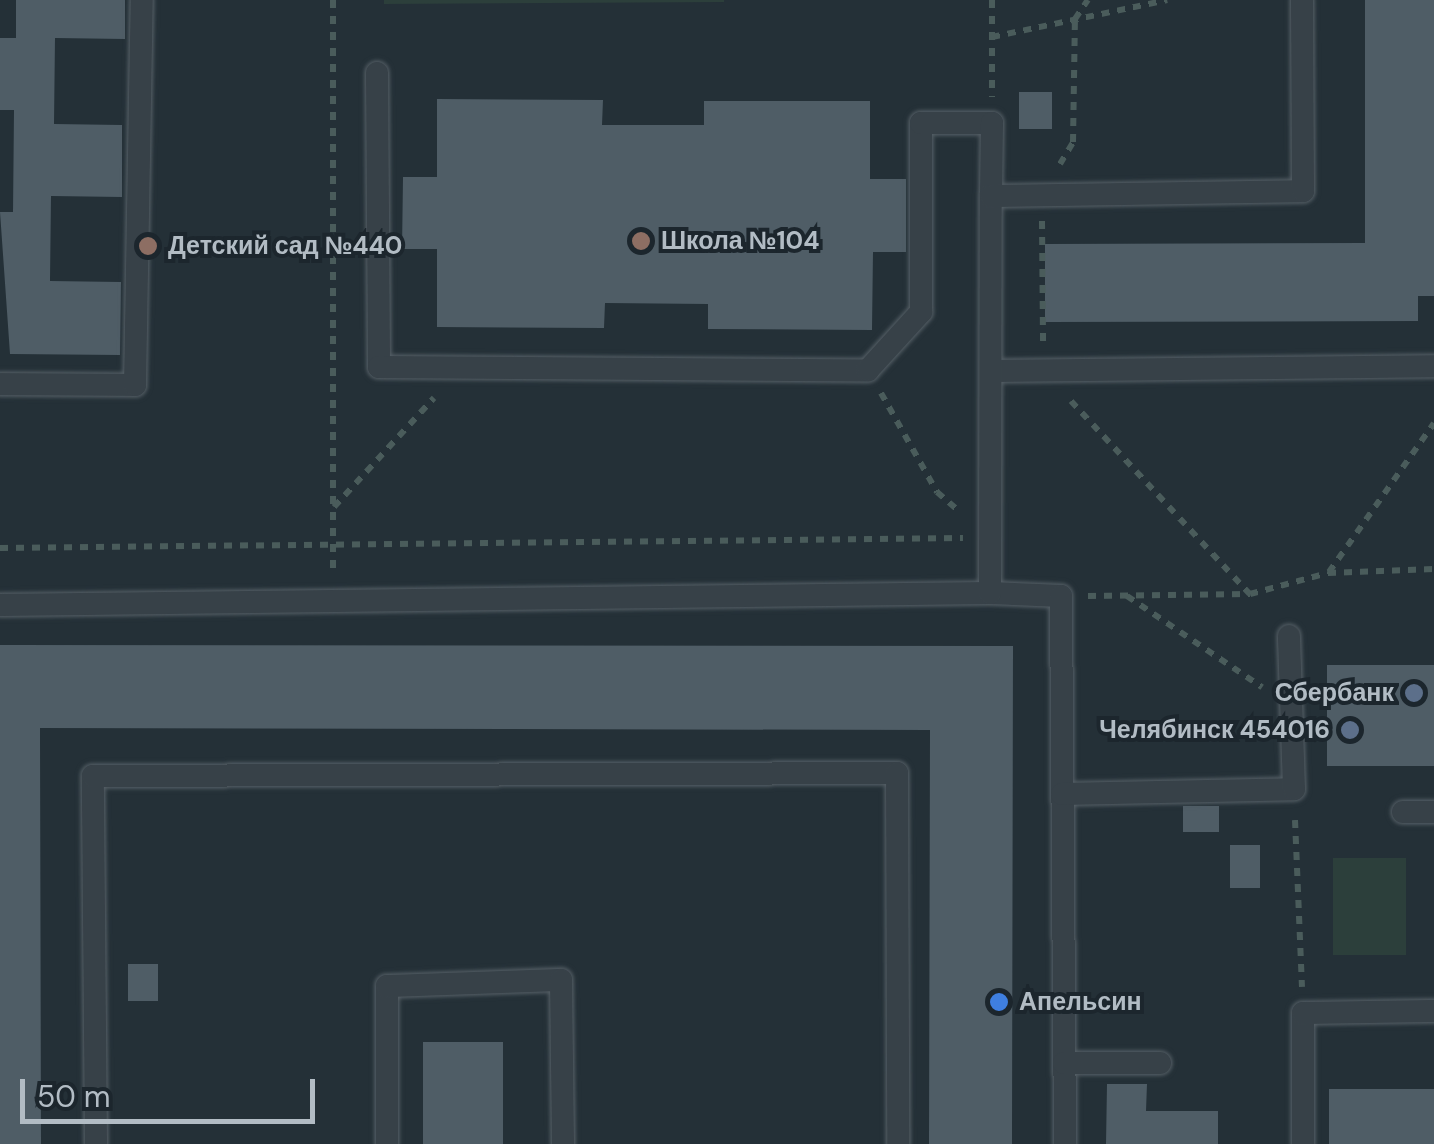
<!DOCTYPE html>
<meta charset="utf-8">
<style>
body{margin:0}
#map{position:relative;width:1434px;height:1144px;overflow:hidden;background:#243037;font-family:"DM Sans",sans-serif}
div>[style]{position:absolute}
.green>*{inset:0;background:#2c3f3b;transform-origin:0 0}
.building>*{inset:0;background:#4f5d66;transform-origin:0 0}
.path>*{height:6px;margin-top:-3px;transform-origin:0;background:repeating-linear-gradient(90deg,#4a5c5b 0 8px,transparent 0 16px)}
.roads{filter:drop-shadow(0 0 2px #555f66) drop-shadow(0 0 2px #555f66)}
.lane>*{height:22px;margin:-11px;padding:0 11px;transform-origin:11px;border-radius:11px;background:#374148}
.dots>*{width:28px;height:28px;translate:-50% -50%;box-sizing:border-box;border:5px solid #1c262d;border-radius:50%}
span{translate:-50% -50%;white-space:nowrap;text-align:center;line-height:1.15;-webkit-text-stroke:8px #1c262d;paint-order:stroke}
.poi-label{font-size:25px;color:#b2bcc4;font-weight:700}
.left{translate:0 -50%;text-align:left}
.right{translate:-100% -50%;text-align:right}
.scale{position:absolute;left:20px;top:1079px;width:295px;height:45px;box-sizing:border-box;border:5px solid #b2bcc4;border-top:0;padding-left:12px;font-size:30px;line-height:35px;white-space:nowrap;color:#b2bcc4;-webkit-text-stroke:8px #1c262d;paint-order:stroke}
</style>
<div id="map">
<div class="green">
<div style="clip-path:polygon(384px 0,724px 0,724px 2px,384px 4px)"></div>
<div style="left:1406px;top:858px;width:97px;height:73px;rotate:90deg"></div>
</div>
<div class="building">
<div style="clip-path:polygon(16px 0,125px 0,125px 39px,55px 38px,54px 124px,122px 125px,122px 197px,51px 196px,50px 281px,121px 282px,120px 355px,10px 354px,0 212px,13px 212px,14px 110px,0 110px,0 38px,16px 38px)"></div>
<div style="clip-path:polygon(1365px 0,1434px 0,1434px 296px,1418px 296px,1418px 321px,1045px 322px,1045px 244px,1365px 243px)"></div>
<div style="left:1019px;top:92px;width:33px;height:37px"></div>
<div style="clip-path:polygon(437px 99px,603px 100px,602px 125px,704px 125px,704px 101px,870px 101px,870px 179px,906px 179px,906px 252px,873px 252px,872px 330px,708px 329px,708px 304px,605px 303px,604px 328px,437px 327px,437px 249px,402px 249px,403px 177px,437px 177px)"></div>
<div style="clip-path:polygon(0 645px,1013px 646px,1012px 1144px,929px 1144px,930px 730px,40px 728px,41px 1144px,0 1144px)"></div>
<div style="left:1434px;top:665px;width:101px;height:107px;rotate:90deg"></div>
<div style="left:1183px;top:806px;width:36px;height:26px"></div>
<div style="left:1230px;top:845px;width:30px;height:43px"></div>
<div style="left:128px;top:964px;width:30px;height:37px"></div>
<div style="left:423px;top:1042px;width:80px;height:102px"></div>
<div style="clip-path:polygon(1107px 1084px,1147px 1084px,1146px 1111px,1218px 1111px,1218px 1144px,1106px 1144px)"></div>
<div style="left:1434px;top:1089px;width:55px;height:105px;rotate:90deg"></div>
</div>
<div class="path">
<div style="left:333px;top:0;width:574px;rotate:90deg"></div>
<div style="left:992px;top:0;width:97px;rotate:90deg"></div>
<div style="left:992px;top:37px;width:179px;rotate:-11.9deg"></div>
<div style="left:1060px;top:164px;width:26px;rotate:-59deg"></div>
<div style="left:1073px;top:142px;width:123px;rotate:-89.1deg"></div>
<div style="left:1075px;top:19px;width:23px;rotate:-56deg"></div>
<div style="left:1042px;top:221px;width:123px;rotate:89.5deg"></div>
<div style="left:881px;top:393px;width:114px;rotate:60.5deg"></div>
<div style="left:937px;top:492px;width:29px;rotate:41deg"></div>
<div style="left:1071px;top:401px;width:263px;rotate:47.2deg"></div>
<div style="left:334px;top:507px;width:148px;rotate:-47.5deg"></div>
<div style="left:0;top:548px;width:963px;rotate:-0.59deg"></div>
<div style="left:1329px;top:572px;width:182px;rotate:-54.8deg"></div>
<div style="left:1088px;top:596px;width:162px;rotate:-0.7deg"></div>
<div style="left:1250px;top:594px;width:81px;rotate:-15.1deg"></div>
<div style="left:1328px;top:573px;width:106px;rotate:-2.2deg"></div>
<div style="left:1127px;top:596px;width:163px;rotate:34deg"></div>
<div style="left:1295px;top:820px;width:167px;rotate:87.6deg"></div>
</div>
<div class="roads">
<div class="lane">
<div style="left:377px;top:73px;width:294px;rotate:89.6deg"></div>
<div style="left:379px;top:367px;width:489px;rotate:0.4deg"></div>
<div style="left:868px;top:370px;width:79px;rotate:-47.6deg"></div>
<div style="left:921px;top:312px;width:189px;rotate:-90deg"></div>
<div style="left:921px;top:123px;width:71px"></div>
<div style="left:992px;top:123px;width:73px;rotate:90.8deg"></div>
<div style="left:991px;top:371px;width:443px;rotate:-0.6deg"></div>
<div style="left:0;top:384px;width:135px;rotate:0.4deg"></div>
<div style="left:135px;top:385px;width:385px;rotate:-89deg"></div>
<div style="left:990px;top:593px;width:71px;rotate:2.4deg"></div>
<div style="left:1061px;top:596px;width:548px;rotate:89.58deg"></div>
<div style="left:0;top:605px;width:990px;rotate:-0.69deg"></div>
<div style="left:990px;top:593px;width:397px;rotate:-89.9deg"></div>
<div style="left:991px;top:196px;width:312px;rotate:-0.9deg"></div>
<div style="left:1303px;top:191px;width:191px;rotate:-90.3deg"></div>
<div style="left:1062px;top:794px;width:232px;rotate:-1.2deg"></div>
<div style="left:1294px;top:789px;width:153px;rotate:-91.9deg"></div>
<div style="left:1403px;top:812px;width:31px"></div>
<div style="left:1064px;top:1063px;width:96px"></div>
<div style="left:96px;top:1144px;width:368px;rotate:-90.5deg"></div>
<div style="left:93px;top:776px;width:804px;rotate:-0.21deg"></div>
<div style="left:897px;top:773px;width:371px;rotate:89.8deg"></div>
<div style="left:387px;top:1144px;width:158px;rotate:-90deg"></div>
<div style="left:387px;top:986px;width:174px;rotate:-2deg"></div>
<div style="left:561px;top:980px;width:164px;rotate:89.3deg"></div>
<div style="left:1303px;top:1144px;width:131px;rotate:-90deg"></div>
<div style="left:1303px;top:1013px;width:131px;rotate:-0.9deg"></div>
</div>
</div>
<div class="dots">
<div style="left:641px;top:241px;background:#8d6e63"></div>
<div style="left:148px;top:246px;background:#8d6e63"></div>
<div style="left:1414px;top:693px;background:#5c6f8a"></div>
<div style="left:1350px;top:730px;background:#5c6f8a"></div>
<div style="left:999px;top:1002px;background:#3f7fe0"></div>
</div>
<div class="poi-label">
<span class="left" style="left:661px;top:241px">Школа №104</span>
<span class="left" style="left:168px;top:246px">Детский сад №440</span>
<span class="right" style="left:1394px;top:693px">Сбербанк</span>
<span class="right" style="left:1330px;top:730px">Челябинск 454016</span>
<span class="left" style="left:1019px;top:1002px">Апельсин</span>
</div>
<div class="scale">50 m</div>
</div>
